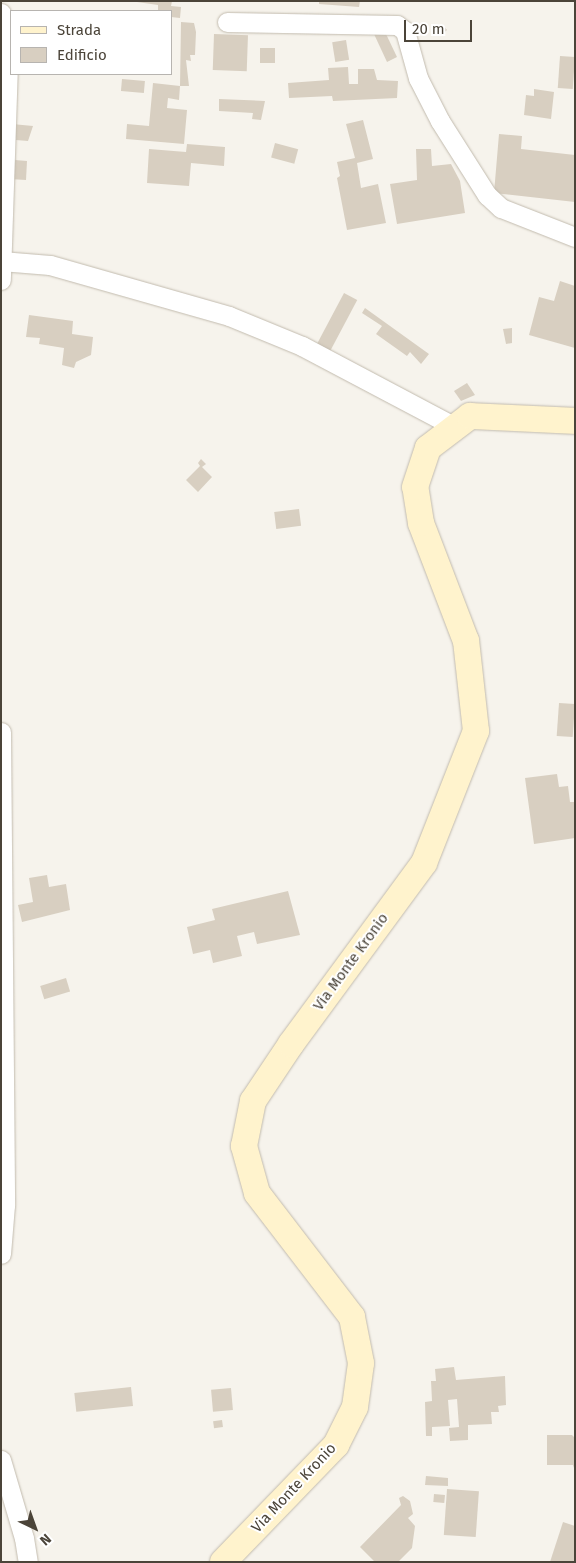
<!DOCTYPE html>
<style>
body{margin:0}
#map{position:relative;width:576px;height:1563px;overflow:hidden;background:#f6f3ec;font-family:"Fira Sans",sans-serif}
div>[style]{position:absolute}
.building>*{inset:0;background:#d8cfc1;transform-origin:0 0}
.roads{filter:drop-shadow(0 0 1px #c2bbae) drop-shadow(0 0 1px #c2bbae)}
.street>*{height:19px;margin:-9.5px;padding:0 9.5px;transform-origin:9.5px;border-radius:9.5px;background:#fff}
.secondary>*{height:26px;margin:-13px;padding:0 13px;transform-origin:13px;border-radius:13px;background:#fff3cd}
span{translate:-50% -50%;white-space:nowrap;text-align:center;line-height:1.15;-webkit-text-stroke:4px #fff;paint-order:stroke}
.street-label{font-size:15px;color:#4b4439}
.frame{position:absolute;inset:0;border:2px solid #4b4439;pointer-events:none}
.legend{position:absolute;left:10px;top:10px;width:162px;height:65px;box-sizing:border-box;background:#fff;border:1px solid #b7b4b0;margin:0;padding:6px 9px;list-style:none;font-size:15px;color:#4b4439}
.legend li{display:flex;align-items:center;gap:10px;height:25px}
.legend b{width:25px;border:1px solid #b7b4b0}
.north{position:absolute;left:10px;top:1503px;width:50px;height:50px;-webkit-text-stroke:4px #fff;paint-order:stroke;rotate:138deg;font-size:14px;font-weight:700;line-height:20px;text-align:center;color:#4b4439}
.north::after{content:'';display:block;margin:auto;width:18px;height:22px;background:#4b4439;clip-path:polygon(50% 0,100% 100%,50% 72%,0 100%)}
.scale{position:absolute;left:404px;top:20px;width:68px;height:22px;box-sizing:border-box;border:2px solid #4b4439;border-top:0;padding-left:6px;font-size:15px;line-height:18px;white-space:nowrap;color:#4b4439;-webkit-text-stroke:4px #fff;paint-order:stroke}
</style>
<div id="map">
<div class="building">
<div style="clip-path:polygon(130px 1px,172px 1px,171px 6px,181px 7px,180px 18px,171px 17px,171px 11px,158px 11px,158px 5px)"></div>
<div style="clip-path:polygon(319px 1px,360px 1px,359px 7px,319px 4px)"></div>
<div style="clip-path:polygon(181px 22px,194px 23px,196px 32px,195px 55px,190px 55px,191px 61px,186px 60px,189px 86px,180px 86px)"></div>
<div style="clip-path:polygon(442px 24px,447px 30px,440px 36px,435px 31px)"></div>
<div style="left:214px;top:34px;width:34px;height:36px;rotate:2deg"></div>
<div style="clip-path:polygon(374px 34px,386px 34px,397px 57px,387px 62px)"></div>
<div style="left:346px;top:40px;width:20px;height:14px;rotate:81deg"></div>
<div style="left:260px;top:48px;width:15px;height:15px"></div>
<div style="left:560px;top:56px;width:15px;height:32px;rotate:4deg"></div>
<div style="clip-path:polygon(348px 67px,349px 84px,358px 84px,358px 69px,374px 69px,377px 80px,398px 81px,397px 98px,333px 101px,332px 96px,289px 98px,288px 83px,329px 80px,328px 68px)"></div>
<div style="left:122px;top:79px;width:23px;height:12px;rotate:5deg"></div>
<div style="clip-path:polygon(153px 83px,180px 86px,179px 100px,168px 98px,167px 108px,187px 110px,184px 144px,126px 139px,127px 124px,149px 126px)"></div>
<div style="clip-path:polygon(534px 89px,554px 92px,551px 119px,524px 115px,526px 95px,534px 96px)"></div>
<div style="clip-path:polygon(219px 99px,265px 101px,261px 120px,252px 119px,253px 113px,219px 111px)"></div>
<div style="clip-path:polygon(363px 120px,373px 159px,357px 163px,361px 188px,378px 184px,386px 223px,347px 230px,337px 178px,340px 176px,337px 162px,355px 158px,346px 124px)"></div>
<div style="clip-path:polygon(12px 124px,33px 126px,28px 141px,16px 140px)"></div>
<div style="clip-path:polygon(499px 134px,522px 136px,521px 149px,575px 155px,575px 202px,494px 193px)"></div>
<div style="left:275px;top:143px;width:24px;height:15px;rotate:15deg"></div>
<div style="clip-path:polygon(187px 144px,225px 147px,224px 166px,191px 163px,189px 186px,147px 183px,149px 149px,186px 152px)"></div>
<div style="clip-path:polygon(416px 149px,431px 149px,432px 166px,451px 164px,460px 181px,465px 213px,397px 224px,390px 184px,417px 180px)"></div>
<div style="clip-path:polygon(15px 160px,27px 161px,26px 180px,9px 179px)"></div>
<div style="clip-path:polygon(560px 281px,575px 286px,575px 348px,529px 335px,539px 297px,554px 301px)"></div>
<div style="left:344px;top:293px;width:15px;height:63px;rotate:28deg"></div>
<div style="clip-path:polygon(365px 308px,429px 354px,421px 364px,410px 352px,407px 356px,376px 334px,382px 326px,362px 313px)"></div>
<div style="clip-path:polygon(29px 315px,73px 321px,72px 334px,93px 337px,91px 355px,76px 362px,74px 368px,62px 365px,64px 348px,39px 344px,40px 338px,26px 337px)"></div>
<div style="clip-path:polygon(512px 328px,512px 343px,506px 344px,503px 329px)"></div>
<div style="clip-path:polygon(467px 383px,475px 395px,461px 401px,454px 391px)"></div>
<div style="clip-path:polygon(201px 459px,206px 464px,202px 467px,212px 477px,198px 492px,186px 480px,200px 466px,198px 463px)"></div>
<div style="left:299px;top:509px;width:17px;height:25px;rotate:83deg"></div>
<div style="left:559px;top:703px;width:16px;height:33px;rotate:4deg"></div>
<div style="clip-path:polygon(557px 774px,559px 787px,568px 786px,570px 802px,575px 802px,575px 838px,534px 844px,525px 778px)"></div>
<div style="clip-path:polygon(47px 875px,49px 887px,66px 884px,70px 910px,22px 922px,18px 905px,33px 902px,29px 878px)"></div>
<div style="clip-path:polygon(288px 891px,300px 935px,257px 944px,254px 932px,237px 936px,242px 956px,213px 963px,210px 950px,193px 954px,187px 927px,215px 920px,212px 909px)"></div>
<div style="left:66px;top:978px;width:14px;height:27px;rotate:73deg"></div>
<div style="clip-path:polygon(454px 1367px,456px 1380px,505px 1376px,506px 1405px,498px 1406px,499px 1412px,491px 1412px,492px 1424px,468px 1425px,468px 1440px,450px 1441px,449px 1428px,459px 1427px,457px 1399px,448px 1400px,450px 1426px,432px 1427px,432px 1436px,426px 1436px,425px 1402px,432px 1401px,431px 1381px,436px 1381px,435px 1369px)"></div>
<div style="left:131px;top:1387px;width:19px;height:57px;rotate:84deg"></div>
<div style="left:231px;top:1388px;width:22px;height:20px;rotate:85deg"></div>
<div style="left:222px;top:1420px;width:7px;height:9px;rotate:82deg"></div>
<div style="clip-path:polygon(547px 1435px,572px 1435px,575px 1438px,575px 1471px,573px 1465px,547px 1465px)"></div>
<div style="clip-path:polygon(426px 1476px,448px 1478px,448px 1486px,425px 1485px)"></div>
<div style="left:447px;top:1489px;width:32px;height:46px;rotate:4deg"></div>
<div style="left:434px;top:1494px;width:11px;height:8px;rotate:5deg"></div>
<div style="clip-path:polygon(403px 1496px,410px 1501px,413px 1514px,408px 1518px,415px 1526px,412px 1548px,398px 1562px,375px 1562px,360px 1547px,401px 1505px,399px 1498px)"></div>
<div style="clip-path:polygon(563px 1522px,575px 1526px,575px 1562px,550px 1562px)"></div>
</div>
<div class="roads">
<div class="street">
<div style="left:1px;top:13px;width:51px;rotate:82.2deg"></div>
<div style="left:8px;top:64px;width:216px;rotate:91.9deg"></div>
<div style="left:227px;top:22px;width:170px;rotate:1deg"></div>
<div style="left:397px;top:25px;width:10px;rotate:37deg"></div>
<div style="left:405px;top:31px;width:49px;rotate:74.5deg"></div>
<div style="left:418px;top:78px;width:48px;rotate:62.9deg"></div>
<div style="left:440px;top:121px;width:88px;rotate:57.6deg"></div>
<div style="left:487px;top:195px;width:19px;rotate:43deg"></div>
<div style="left:501px;top:208px;width:79px;rotate:21.4deg"></div>
<div style="left:1px;top:261px;width:49px;rotate:4.7deg"></div>
<div style="left:50px;top:265px;width:186px;rotate:15.9deg"></div>
<div style="left:229px;top:316px;width:79px;rotate:22.3deg"></div>
<div style="left:302px;top:346px;width:173px;rotate:27.9deg"></div>
<div style="left:1px;top:732px;width:473px;rotate:89.5deg"></div>
<div style="left:5px;top:1205px;width:49px;rotate:94.7deg"></div>
<div style="left:1px;top:1460px;width:81px;rotate:73.6deg"></div>
<div style="left:24px;top:1538px;width:24px;rotate:81deg"></div>
</div>
<div class="secondary">
<div style="left:223px;top:1562px;width:163px;rotate:-46deg"></div>
<div style="left:336px;top:1445px;width:42px;rotate:-63.4deg"></div>
<div style="left:355px;top:1407px;width:44px;rotate:-82.2deg"></div>
<div style="left:361px;top:1363px;width:47px;rotate:-101.1deg"></div>
<div style="left:352px;top:1317px;width:156px;rotate:-127.5deg"></div>
<div style="left:257px;top:1193px;width:49px;rotate:-105.5deg"></div>
<div style="left:244px;top:1146px;width:46px;rotate:-78.7deg"></div>
<div style="left:253px;top:1101px;width:69px;rotate:-56.3deg"></div>
<div style="left:291px;top:1044px;width:225px;rotate:-53.7deg"></div>
<div style="left:424px;top:863px;width:142px;rotate:-68.5deg"></div>
<div style="left:476px;top:731px;width:91px;rotate:-96.3deg"></div>
<div style="left:466px;top:641px;width:126px;rotate:-110.9deg"></div>
<div style="left:421px;top:523px;width:36px;rotate:-99deg"></div>
<div style="left:415px;top:487px;width:41px;rotate:-71.6deg"></div>
<div style="left:428px;top:448px;width:53px;rotate:-37.3deg"></div>
<div style="left:470px;top:416px;width:105px;rotate:2.7deg"></div>
</div>
</div>
<div class="street-label">
<span style="left:351px;top:962px;rotate:-54deg">Via Monte Kronio</span>
<span style="left:294px;top:1488px;rotate:-47deg">Via Monte Kronio</span>
</div>
<div class="frame"></div>
<ul class="legend">
<li><b style="height:6px;background:#fff3cd"></b>Strada</li>
<li><b style="height:14px;background:#d8cfc1"></b>Edificio</li>
</ul>
<div class="north">N</div>
<div class="scale">20 m</div>
</div>
